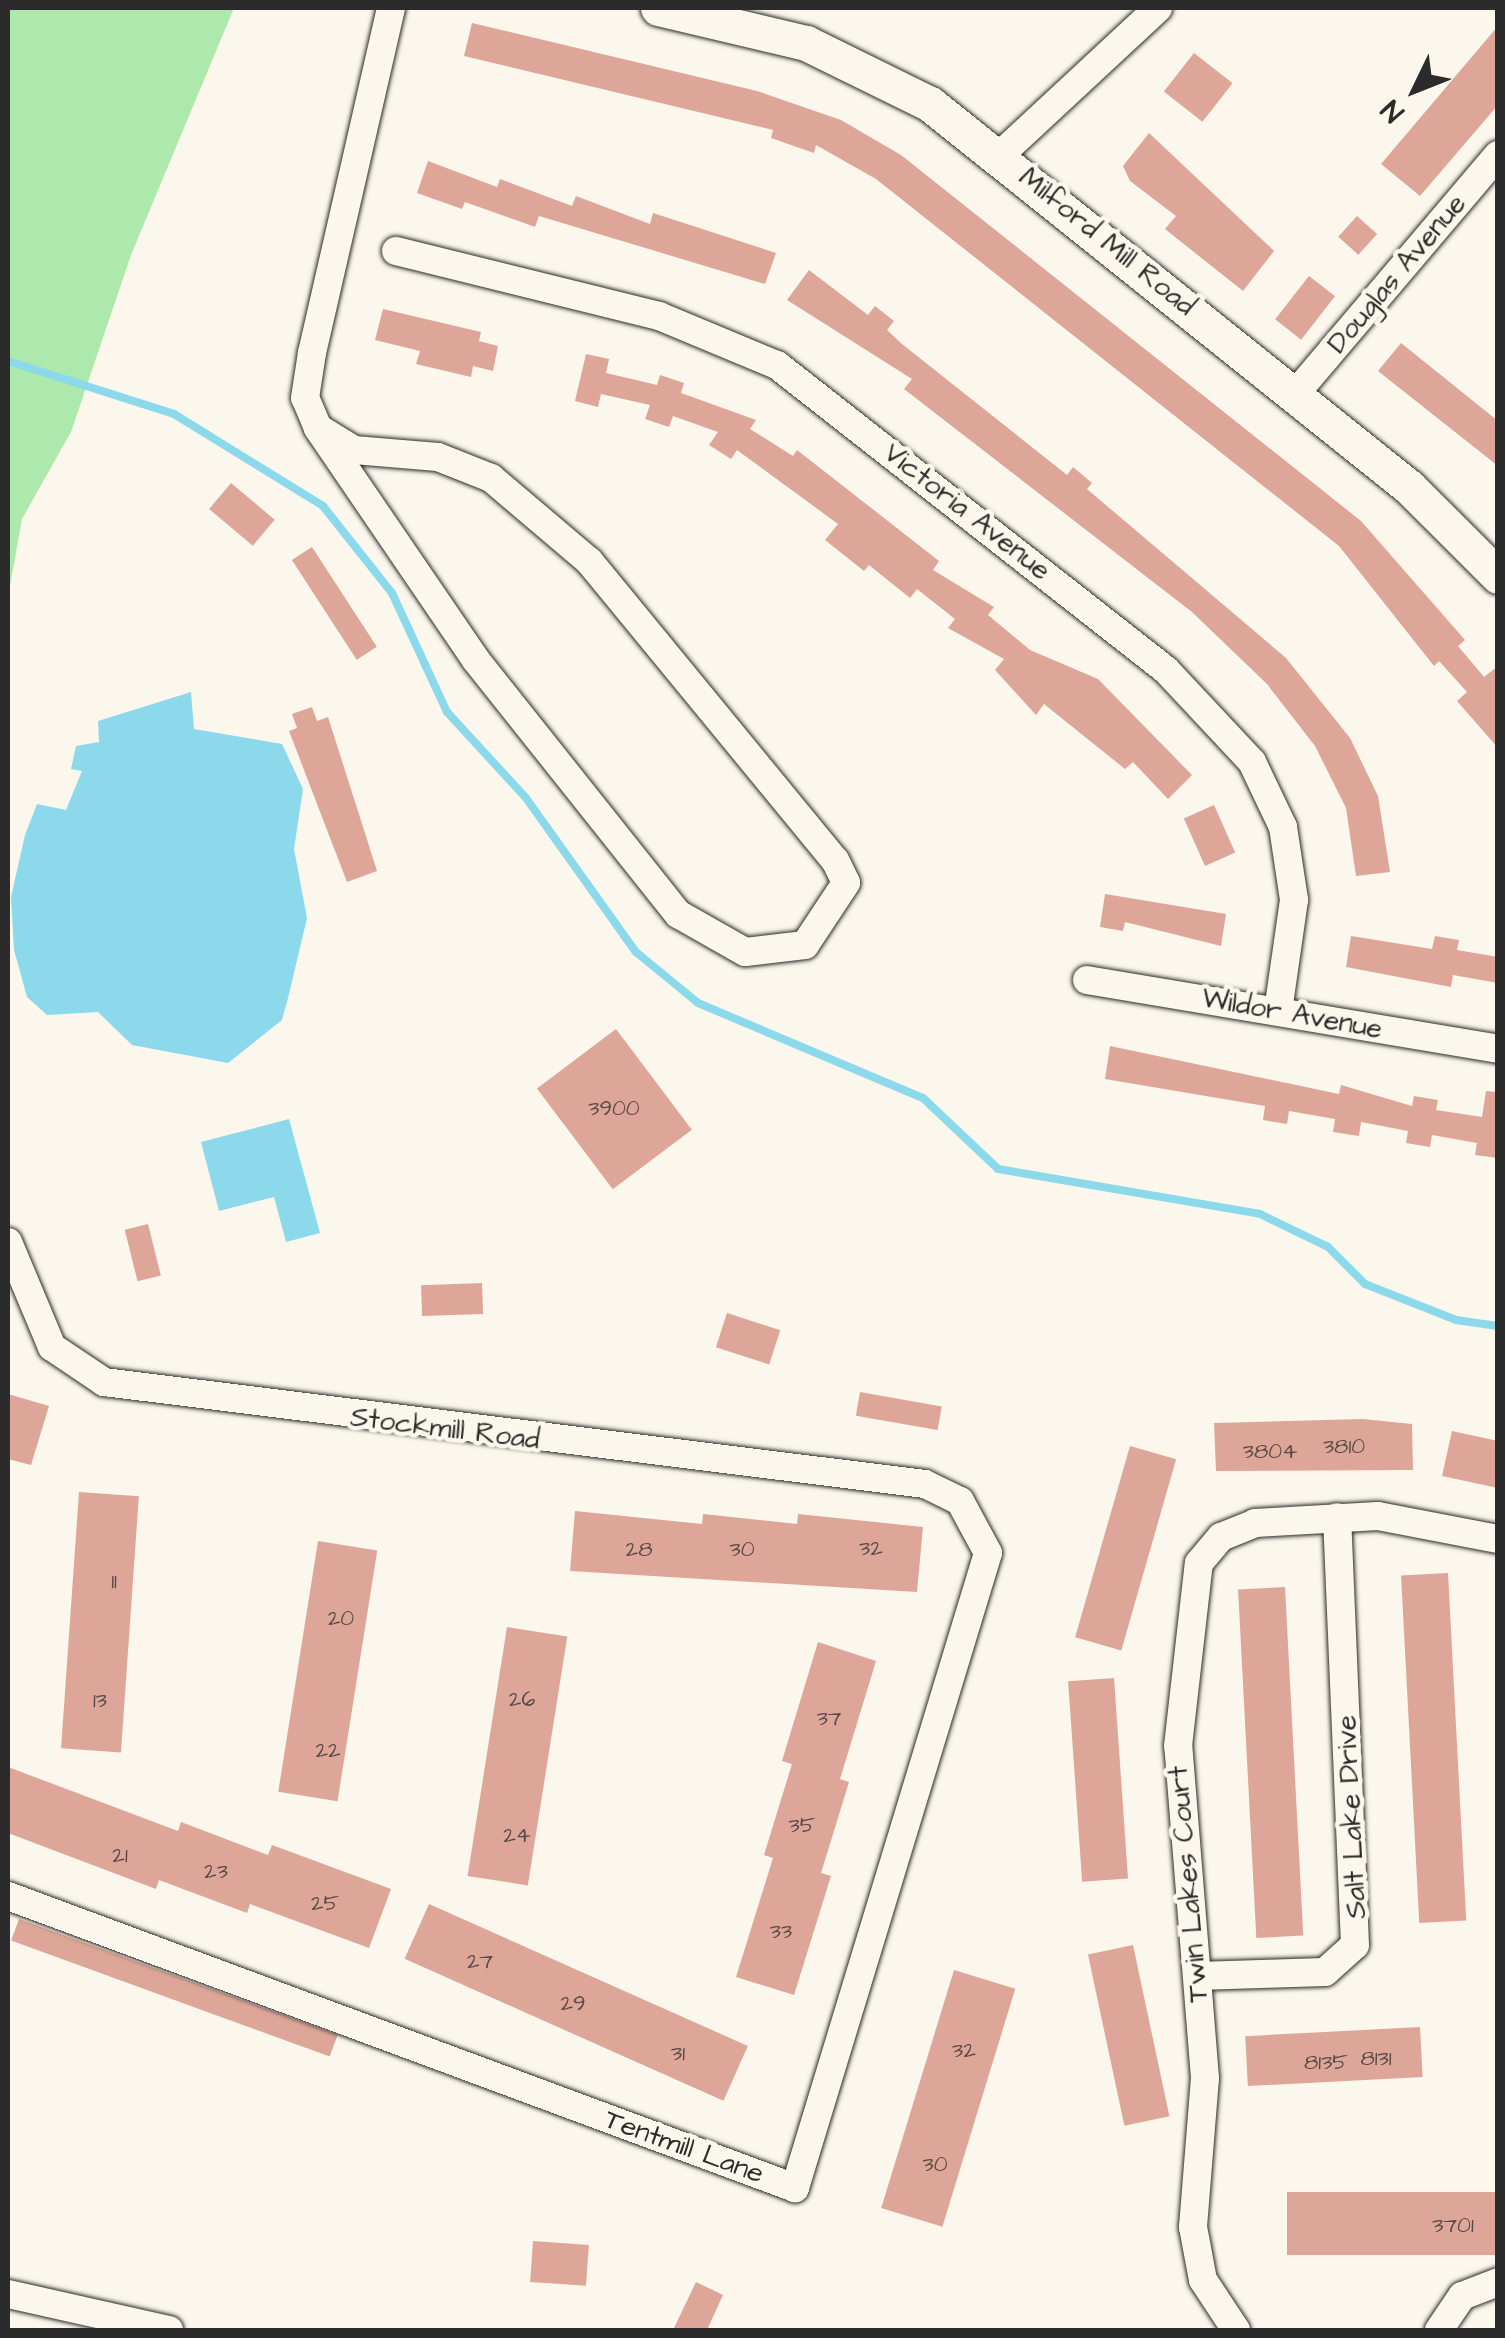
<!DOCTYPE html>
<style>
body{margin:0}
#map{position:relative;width:1505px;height:2338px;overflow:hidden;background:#fbf7ec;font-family:"Architects Daughter",sans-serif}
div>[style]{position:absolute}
.green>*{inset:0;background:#ade8ad}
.water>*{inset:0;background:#8bd9ea}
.stream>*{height:8px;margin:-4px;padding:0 4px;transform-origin:4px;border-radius:4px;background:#8bd9ea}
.building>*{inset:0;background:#dea698;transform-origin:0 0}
.roads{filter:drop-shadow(0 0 2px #2b2b2b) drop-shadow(0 0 2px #2b2b2b)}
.minor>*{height:28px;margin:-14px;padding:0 14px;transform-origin:14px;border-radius:14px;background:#fbf7ec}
.major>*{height:35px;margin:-17.5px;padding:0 17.5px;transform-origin:17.5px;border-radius:17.5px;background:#fbf7ec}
span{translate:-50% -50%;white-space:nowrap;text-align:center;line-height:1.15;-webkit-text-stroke:9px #fbf7ec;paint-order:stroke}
.number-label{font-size:22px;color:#584a46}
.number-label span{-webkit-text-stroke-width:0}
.street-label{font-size:28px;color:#2b2b2b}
.frame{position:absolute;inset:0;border:10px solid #2b2b2b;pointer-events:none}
.north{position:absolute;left:1365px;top:40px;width:100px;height:100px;-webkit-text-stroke:8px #fbf7ec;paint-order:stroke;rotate:227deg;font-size:28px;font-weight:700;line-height:40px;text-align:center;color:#2b2b2b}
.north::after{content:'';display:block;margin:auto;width:35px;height:45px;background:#2b2b2b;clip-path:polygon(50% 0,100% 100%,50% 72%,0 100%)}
</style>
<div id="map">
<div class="green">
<div style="clip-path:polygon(8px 8px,234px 8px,131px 255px,71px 432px,22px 519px,8px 597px)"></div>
</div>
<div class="water">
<div style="clip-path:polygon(191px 692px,194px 729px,282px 744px,303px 789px,294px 849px,307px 918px,288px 998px,282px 1020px,228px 1063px,132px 1045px,98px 1012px,47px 1015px,27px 997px,14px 950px,11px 897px,25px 835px,37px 804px,66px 810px,82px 771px,71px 769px,76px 746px,99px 742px,98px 721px)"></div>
<div style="clip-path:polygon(289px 1119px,320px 1233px,286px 1242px,274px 1197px,219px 1211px,201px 1142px)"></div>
</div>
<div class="stream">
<div style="left:8px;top:361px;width:174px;rotate:17.7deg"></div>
<div style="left:174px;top:414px;width:175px;rotate:31.7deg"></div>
<div style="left:323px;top:506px;width:111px;rotate:51.6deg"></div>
<div style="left:392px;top:593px;width:131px;rotate:65.2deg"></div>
<div style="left:447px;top:712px;width:117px;rotate:47.4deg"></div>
<div style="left:526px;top:798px;width:189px;rotate:54.5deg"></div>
<div style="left:636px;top:952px;width:80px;rotate:39.4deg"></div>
<div style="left:698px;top:1003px;width:244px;rotate:22.9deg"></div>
<div style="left:923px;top:1098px;width:103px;rotate:43.4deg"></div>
<div style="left:998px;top:1169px;width:266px;rotate:9.7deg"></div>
<div style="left:1260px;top:1214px;width:76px;rotate:25.9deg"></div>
<div style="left:1328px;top:1247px;width:52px;rotate:45deg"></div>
<div style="left:1365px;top:1284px;width:98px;rotate:21.6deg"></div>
<div style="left:1456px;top:1320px;width:42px;rotate:8.1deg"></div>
</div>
<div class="building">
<div style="clip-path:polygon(472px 23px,757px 91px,841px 120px,901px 155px,1361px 521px,1465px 640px,1458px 646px,1484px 677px,1498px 666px,1498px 748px,1457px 701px,1467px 692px,1439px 661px,1434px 666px,1339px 546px,876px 179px,816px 145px,814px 153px,771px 138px,773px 130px,464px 56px)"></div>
<div style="clip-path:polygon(1498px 26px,1498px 105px,1420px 196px,1381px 164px)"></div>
<div style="left:1194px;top:53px;width:49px;height:49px;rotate:38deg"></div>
<div style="clip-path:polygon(1149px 133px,1274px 251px,1243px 291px,1165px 229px,1176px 216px,1130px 181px,1123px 166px)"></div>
<div style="clip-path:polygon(428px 161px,497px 187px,500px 179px,572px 206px,576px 196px,650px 224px,653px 213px,776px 253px,765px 284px,539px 216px,535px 227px,465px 202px,462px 209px,417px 193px)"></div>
<div style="left:1357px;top:216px;width:27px;height:28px;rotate:42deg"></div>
<div style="clip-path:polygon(809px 270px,868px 315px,875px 306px,894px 321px,887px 330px,902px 344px,1067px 475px,1073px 467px,1092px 483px,1087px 489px,1286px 658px,1350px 738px,1378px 796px,1390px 872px,1356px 876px,1346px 808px,1315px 746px,1267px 684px,1192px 612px,904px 389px,912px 379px,787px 300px)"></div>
<div style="left:1309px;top:276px;width:33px;height:55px;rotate:38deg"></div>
<div style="clip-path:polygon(383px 309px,481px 332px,479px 341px,498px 346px,493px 371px,473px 366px,471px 377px,416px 364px,420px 351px,375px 340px)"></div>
<div style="clip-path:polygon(1401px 343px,1498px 421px,1498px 466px,1378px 371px)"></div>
<div style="clip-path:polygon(586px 354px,609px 359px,606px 373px,657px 385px,660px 375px,684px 383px,681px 393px,756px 420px,750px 429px,793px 456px,797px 450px,939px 561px,933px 570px,994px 607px,988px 615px,1030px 650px,1098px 679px,1192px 775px,1168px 799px,1133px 762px,1125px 769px,1044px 704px,1036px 715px,995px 670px,1004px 659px,948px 628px,955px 619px,917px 589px,910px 598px,869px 565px,864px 571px,825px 540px,838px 524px,737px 450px,731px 459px,709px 445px,718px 432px,673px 416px,669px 427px,645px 419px,650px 405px,601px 394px,598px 407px,575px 401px)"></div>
<div style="left:231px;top:483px;width:57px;height:34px;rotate:40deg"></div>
<div style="left:312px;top:547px;width:119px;height:24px;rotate:57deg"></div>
<div style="clip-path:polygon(312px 707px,317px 721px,328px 717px,377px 871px,347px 882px,289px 731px,297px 728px,292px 714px)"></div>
<div style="left:1214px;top:805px;width:52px;height:33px;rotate:66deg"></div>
<div style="clip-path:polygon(1105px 894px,1226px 914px,1221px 946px,1125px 922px,1123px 931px,1100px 927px)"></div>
<div style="clip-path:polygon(1351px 936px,1432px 949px,1435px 936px,1459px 940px,1457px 950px,1498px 957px,1498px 983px,1453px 975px,1451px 987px,1346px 967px)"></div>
<div style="left:616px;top:1029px;width:126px;height:99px;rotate:53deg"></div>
<div style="clip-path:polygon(1110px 1046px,1339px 1094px,1341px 1085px,1412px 1106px,1414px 1096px,1438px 1100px,1436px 1110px,1482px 1117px,1486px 1091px,1498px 1092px,1498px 1158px,1475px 1155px,1477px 1143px,1432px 1135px,1430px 1147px,1406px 1143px,1408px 1131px,1361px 1122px,1359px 1136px,1333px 1132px,1335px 1119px,1289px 1111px,1287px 1124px,1263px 1120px,1265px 1106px,1105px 1079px)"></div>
<div style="left:148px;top:1224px;width:53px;height:24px;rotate:76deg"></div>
<div style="left:482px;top:1283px;width:31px;height:61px;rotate:88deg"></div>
<div style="left:727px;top:1313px;width:56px;height:36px;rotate:18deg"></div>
<div style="left:860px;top:1392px;width:83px;height:24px;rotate:10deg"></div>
<div style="clip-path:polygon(8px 1394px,49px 1406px,31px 1465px,8px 1459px)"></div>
<div style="clip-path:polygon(1363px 1419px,1412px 1424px,1413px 1470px,1216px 1471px,1214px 1423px)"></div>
<div style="clip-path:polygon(1452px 1431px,1498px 1441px,1498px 1488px,1442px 1476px)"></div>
<div style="left:1130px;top:1446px;width:48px;height:199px;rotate:16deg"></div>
<div style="left:79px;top:1492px;width:60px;height:257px;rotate:4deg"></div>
<div style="clip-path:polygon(575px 1511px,702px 1524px,703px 1514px,797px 1524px,798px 1514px,923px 1527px,917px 1592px,570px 1571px)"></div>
<div style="left:318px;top:1541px;width:60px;height:254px;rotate:9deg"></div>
<div style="left:1448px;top:1573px;width:348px;height:47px;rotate:87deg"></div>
<div style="left:1285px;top:1587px;width:349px;height:47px;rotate:87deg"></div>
<div style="left:507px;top:1627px;width:61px;height:252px;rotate:9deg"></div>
<div style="clip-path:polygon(818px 1642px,876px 1661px,840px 1779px,849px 1782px,821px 1873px,831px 1876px,794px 1995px,736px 1977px,773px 1858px,764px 1855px,792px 1764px,782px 1761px)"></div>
<div style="left:1114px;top:1678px;width:201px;height:46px;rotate:86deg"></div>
<div style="clip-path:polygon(8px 1767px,178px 1831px,181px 1822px,268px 1855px,272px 1845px,391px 1889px,369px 1948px,250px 1904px,247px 1913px,159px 1880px,156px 1889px,8px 1833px)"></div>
<div style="left:429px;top:1904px;width:349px;height:60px;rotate:24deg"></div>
<div style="left:19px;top:1919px;width:339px;height:23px;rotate:20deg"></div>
<div style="left:1133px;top:1945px;width:175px;height:46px;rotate:78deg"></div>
<div style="left:954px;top:1970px;width:64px;height:249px;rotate:17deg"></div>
<div style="left:1420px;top:2027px;width:50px;height:175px;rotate:87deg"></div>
<div style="left:1498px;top:2192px;width:63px;height:211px;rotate:90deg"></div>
<div style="left:533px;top:2241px;width:56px;height:41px;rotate:4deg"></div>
<div style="clip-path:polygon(696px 2282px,723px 2295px,707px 2330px,673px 2330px)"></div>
</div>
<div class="roads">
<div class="minor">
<div style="left:999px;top:156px;width:217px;rotate:-42.9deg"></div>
<div style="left:396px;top:251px;width:271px;rotate:13.9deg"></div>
<div style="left:659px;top:316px;width:128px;rotate:22.6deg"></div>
<div style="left:777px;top:365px;width:494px;rotate:38.1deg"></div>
<div style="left:1166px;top:670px;width:126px;rotate:46.9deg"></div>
<div style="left:1252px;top:762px;width:72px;rotate:64.5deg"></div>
<div style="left:1283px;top:827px;width:74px;rotate:81.4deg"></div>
<div style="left:1294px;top:900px;width:112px;rotate:98.2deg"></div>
<div style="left:1296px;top:393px;width:312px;rotate:-49.7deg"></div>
<div style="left:318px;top:428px;width:42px;rotate:31.4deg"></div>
<div style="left:354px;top:450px;width:84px;rotate:4.8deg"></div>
<div style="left:438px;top:457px;width:57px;rotate:21.6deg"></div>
<div style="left:491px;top:478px;width:128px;rotate:40.3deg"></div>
<div style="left:589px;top:561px;width:387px;rotate:50.6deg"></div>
<div style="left:835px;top:860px;width:25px;rotate:64deg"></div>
<div style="left:846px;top:883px;width:74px;rotate:123.5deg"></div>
<div style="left:805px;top:945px;width:60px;rotate:173.3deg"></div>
<div style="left:745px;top:952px;width:77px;rotate:-150.4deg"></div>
<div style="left:678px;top:914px;width:325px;rotate:-128.5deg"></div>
<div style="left:476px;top:660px;width:281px;rotate:-124.3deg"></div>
<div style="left:318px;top:428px;width:33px;rotate:-113deg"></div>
<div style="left:305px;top:398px;width:46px;rotate:-81.2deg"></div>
<div style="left:312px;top:353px;width:354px;rotate:-77.1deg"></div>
<div style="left:1087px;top:980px;width:417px;rotate:9.5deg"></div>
<div style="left:8px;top:1242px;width:114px;rotate:67.3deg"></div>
<div style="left:52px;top:1347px;width:63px;rotate:33.9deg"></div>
<div style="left:104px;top:1382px;width:827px;rotate:7.08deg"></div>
<div style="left:925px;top:1484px;width:39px;rotate:26deg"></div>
<div style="left:960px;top:1501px;width:59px;rotate:61.7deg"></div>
<div style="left:988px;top:1553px;width:664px;rotate:106.91deg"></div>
<div style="left:795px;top:2188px;width:839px;rotate:-159.64deg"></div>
<div style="left:1197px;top:1976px;width:128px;rotate:-1.8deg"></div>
<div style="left:1325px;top:1972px;width:40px;rotate:-42deg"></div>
<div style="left:1355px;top:1945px;width:428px;rotate:-92.4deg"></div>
<div style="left:8px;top:2294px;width:165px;rotate:12.6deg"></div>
<div style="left:1236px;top:2330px;width:60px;rotate:-123.4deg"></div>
<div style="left:1203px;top:2280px;width:54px;rotate:-100.7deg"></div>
<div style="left:1193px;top:2227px;width:149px;rotate:-85.4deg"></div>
<div style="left:1205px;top:2078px;width:333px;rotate:-94.6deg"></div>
<div style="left:1178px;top:1746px;width:184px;rotate:-83.5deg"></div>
<div style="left:1199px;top:1563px;width:34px;rotate:-50deg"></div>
<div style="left:1221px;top:1537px;width:37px;rotate:-22deg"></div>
<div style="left:1255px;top:1523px;width:123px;rotate:-3.3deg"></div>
<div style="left:1378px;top:1516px;width:122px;rotate:10.9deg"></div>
<div style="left:1439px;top:2330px;width:41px;rotate:-55.9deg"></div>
<div style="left:1462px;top:2296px;width:39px;rotate:-21deg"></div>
</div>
<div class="major">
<div style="left:658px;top:8px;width:152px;rotate:13.3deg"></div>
<div style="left:806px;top:43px;width:138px;rotate:26.2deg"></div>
<div style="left:930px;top:104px;width:613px;rotate:38.65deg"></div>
<div style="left:1409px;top:487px;width:126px;rotate:45deg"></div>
</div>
</div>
<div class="number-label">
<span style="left:614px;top:1109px">3900</span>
<span style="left:1344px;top:1447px">3810</span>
<span style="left:1270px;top:1452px">3804</span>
<span style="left:871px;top:1549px">32</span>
<span style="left:639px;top:1550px">28</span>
<span style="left:742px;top:1550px">30</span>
<span style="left:114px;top:1582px">11</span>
<span style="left:341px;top:1619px">20</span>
<span style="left:522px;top:1700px">26</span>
<span style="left:100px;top:1701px">13</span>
<span style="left:829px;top:1719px">37</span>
<span style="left:328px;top:1751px">22</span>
<span style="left:802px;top:1826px">35</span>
<span style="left:517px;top:1836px">24</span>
<span style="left:120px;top:1856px">21</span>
<span style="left:216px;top:1872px">23</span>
<span style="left:325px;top:1904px">25</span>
<span style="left:781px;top:1932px">33</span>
<span style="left:480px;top:1962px">27</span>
<span style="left:573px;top:2004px">29</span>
<span style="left:964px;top:2051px">32</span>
<span style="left:678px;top:2054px">31</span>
<span style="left:1376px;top:2059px">8131</span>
<span style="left:1326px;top:2063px">8135</span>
<span style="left:935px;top:2165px">30</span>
<span style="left:1453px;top:2226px">3701</span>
</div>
<div class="street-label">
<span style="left:1107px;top:242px;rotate:39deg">Milford Mill Road</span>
<span style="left:1397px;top:274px;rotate:-50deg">Douglas Avenue</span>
<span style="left:967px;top:512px;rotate:38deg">Victoria Avenue</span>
<span style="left:1292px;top:1014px;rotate:10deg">Wildor Avenue</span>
<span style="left:445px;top:1429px;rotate:7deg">Stockmill Road</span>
<span style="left:1352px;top:1817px;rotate:-93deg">Salt Lake Drive</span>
<span style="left:1189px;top:1884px;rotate:-95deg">Twin Lakes Court</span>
<span style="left:684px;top:2147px;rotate:20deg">Tentmill Lane</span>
</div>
<div class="frame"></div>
<div class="north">N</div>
</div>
